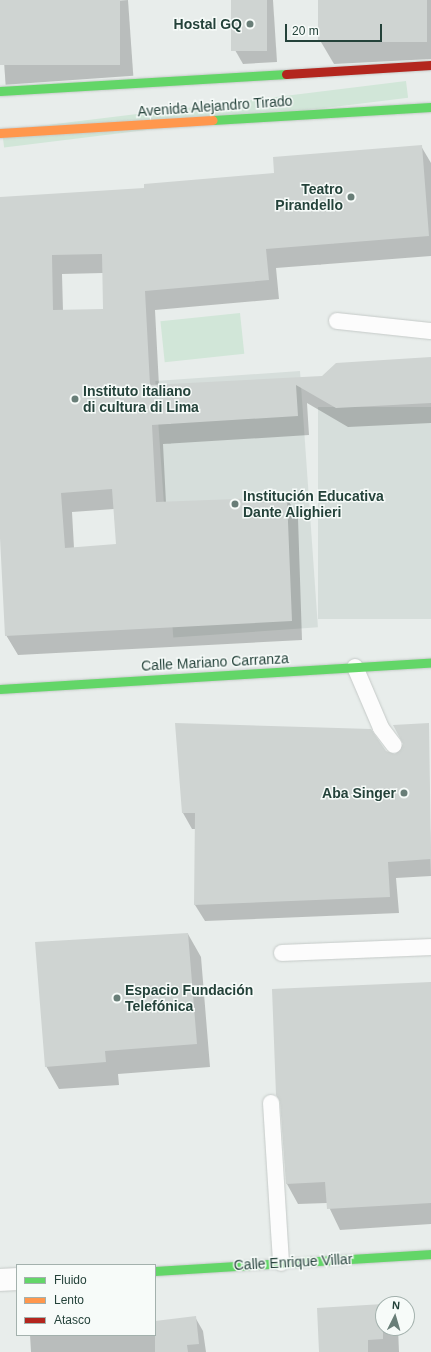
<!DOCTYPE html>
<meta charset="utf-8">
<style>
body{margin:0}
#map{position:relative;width:431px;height:1352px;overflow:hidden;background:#e8edeb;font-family:Arial,sans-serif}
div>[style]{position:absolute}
.built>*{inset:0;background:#d6dedb;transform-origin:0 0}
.green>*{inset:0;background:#d1e6d8;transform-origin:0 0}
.shadow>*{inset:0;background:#0003;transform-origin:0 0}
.building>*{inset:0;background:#cfd4d2;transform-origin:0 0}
.roads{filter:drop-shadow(0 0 1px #c5cac8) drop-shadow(0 0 1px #c5cac8)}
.lane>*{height:16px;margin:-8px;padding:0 8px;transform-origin:8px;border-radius:8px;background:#fcfcfc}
.street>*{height:22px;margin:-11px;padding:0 11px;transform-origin:11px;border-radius:11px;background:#fcfcfc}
.fast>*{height:9px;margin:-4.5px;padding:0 4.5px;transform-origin:4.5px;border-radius:4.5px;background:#63d668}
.slow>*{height:9px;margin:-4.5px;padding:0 4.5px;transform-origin:4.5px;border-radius:4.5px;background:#ff974d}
.jam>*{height:9px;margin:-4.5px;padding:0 4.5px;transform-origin:4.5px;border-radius:4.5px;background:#b3261e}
.dots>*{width:11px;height:11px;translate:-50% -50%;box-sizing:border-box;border:2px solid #f7fbf9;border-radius:50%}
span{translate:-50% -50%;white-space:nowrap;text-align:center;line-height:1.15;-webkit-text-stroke:3px #f7fbf9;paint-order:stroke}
.poi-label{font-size:14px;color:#24423a;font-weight:700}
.right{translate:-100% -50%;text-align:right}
.left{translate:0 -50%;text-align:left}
.street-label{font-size:14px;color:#24423a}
.legend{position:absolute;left:16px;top:1264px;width:140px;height:72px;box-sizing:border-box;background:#f7fbf9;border:1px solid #a3b1ad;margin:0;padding:5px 7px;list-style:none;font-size:12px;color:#24423a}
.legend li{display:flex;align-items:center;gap:8px;height:20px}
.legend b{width:20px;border:1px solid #a3b1ad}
.north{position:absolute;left:375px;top:1296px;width:40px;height:40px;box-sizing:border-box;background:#f7fbf9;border:1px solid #a3b1ad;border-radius:50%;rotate:5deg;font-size:11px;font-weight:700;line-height:16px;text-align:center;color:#24423a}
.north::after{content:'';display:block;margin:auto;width:14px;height:18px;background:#697e78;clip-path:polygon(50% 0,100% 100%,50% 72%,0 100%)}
.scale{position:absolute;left:285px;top:24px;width:97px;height:18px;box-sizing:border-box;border:2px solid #24423a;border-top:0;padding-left:5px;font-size:12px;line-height:14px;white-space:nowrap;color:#24423a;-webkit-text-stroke:3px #f7fbf9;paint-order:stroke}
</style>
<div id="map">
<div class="built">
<div style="left:300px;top:371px;width:257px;height:145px;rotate:86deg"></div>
<div style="left:431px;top:407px;width:212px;height:113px;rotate:90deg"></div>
</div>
<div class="green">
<div style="left:406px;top:81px;width:17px;height:407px;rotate:83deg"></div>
<div style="left:240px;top:313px;width:41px;height:80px;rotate:84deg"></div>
</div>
<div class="shadow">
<div style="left:128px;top:0;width:76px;height:128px;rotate:86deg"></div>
<div style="clip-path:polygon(232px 0,273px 0,277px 62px,243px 64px,235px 50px)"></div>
<div style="clip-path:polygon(319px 0,431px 0,431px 59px,334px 64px,321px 42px)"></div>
<div style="clip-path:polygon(evenodd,421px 146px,431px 163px,431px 256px,276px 268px,279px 299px,155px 310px,159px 386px,322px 377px,431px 358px,431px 423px,348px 427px,307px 403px,309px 435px,163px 444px,166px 503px,287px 498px,298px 518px,302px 640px,18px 655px,6px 635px,0 519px,0 198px,145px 189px,275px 174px,421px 146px,103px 273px,104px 310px,63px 311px,62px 274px,103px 273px,421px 146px,114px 509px,117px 545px,74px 548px,72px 512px,114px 509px)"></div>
<div style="clip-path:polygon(428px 724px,431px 876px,396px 878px,399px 913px,205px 921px,195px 905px,196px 829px,192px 829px,183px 813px,386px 752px,395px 756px)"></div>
<div style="clip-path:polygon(188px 934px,201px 957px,210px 1067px,118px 1074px,119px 1085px,59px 1089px,46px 1066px)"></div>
<div style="clip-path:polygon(431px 983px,431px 1224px,340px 1230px,327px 1203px,298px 1204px,287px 1184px,281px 1102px)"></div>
<div style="clip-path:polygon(383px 1305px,383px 1328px,398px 1328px,399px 1352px,320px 1352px)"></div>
<div style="clip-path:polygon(195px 1317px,203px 1331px,206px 1352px,31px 1352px,30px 1335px,155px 1335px,155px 1322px)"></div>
</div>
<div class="building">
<div style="left:0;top:0;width:120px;height:65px"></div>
<div style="left:231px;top:0;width:36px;height:51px"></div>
<div style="left:318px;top:0;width:109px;height:42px"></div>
<div style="clip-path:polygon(evenodd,422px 145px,429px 236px,266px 249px,269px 280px,145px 291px,150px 385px,322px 376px,336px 363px,431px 357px,431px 403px,336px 408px,296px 385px,298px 416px,152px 425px,156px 502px,287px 497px,292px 621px,5px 636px,0 538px,0 197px,144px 188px,144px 184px,274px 173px,273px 157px,422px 145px,102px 254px,103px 309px,53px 310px,52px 255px,102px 254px,422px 145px,112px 489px,116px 544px,65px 548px,61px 493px,112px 489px)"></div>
<div style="clip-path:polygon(175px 723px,371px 729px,386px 751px,395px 754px,403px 744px,393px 725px,429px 723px,431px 859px,388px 862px,390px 897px,194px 905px,195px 813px,182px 813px)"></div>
<div style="clip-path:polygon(188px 933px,197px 1044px,105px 1051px,106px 1062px,45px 1067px,35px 942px)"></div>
<div style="clip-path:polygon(431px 982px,431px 1203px,327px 1209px,325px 1182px,286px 1184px,280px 1102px,276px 1095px,272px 989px)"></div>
<div style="clip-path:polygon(383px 1304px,383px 1339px,368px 1340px,368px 1352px,319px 1352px,317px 1308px)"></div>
<div style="clip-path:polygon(196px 1316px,199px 1344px,187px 1345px,188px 1352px,155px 1352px,155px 1321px)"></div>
</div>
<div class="roads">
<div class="lane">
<div style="left:337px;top:321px;width:95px;rotate:6.1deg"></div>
<div style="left:355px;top:667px;width:66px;rotate:66.9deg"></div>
<div style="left:381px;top:728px;width:21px;rotate:53deg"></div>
<div style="left:282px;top:953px;width:149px;rotate:-2.3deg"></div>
<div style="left:271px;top:1103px;width:160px;rotate:86.4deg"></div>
</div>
<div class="street">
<div style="left:0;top:1280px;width:17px;rotate:-3deg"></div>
</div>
<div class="fast">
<div style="left:0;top:91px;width:287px;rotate:-3.4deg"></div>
<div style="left:213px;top:120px;width:218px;rotate:-3.4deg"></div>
<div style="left:0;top:689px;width:432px;rotate:-3.5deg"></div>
<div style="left:155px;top:1271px;width:277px;rotate:-3.5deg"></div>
</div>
<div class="slow">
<div style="left:0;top:133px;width:213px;rotate:-3.5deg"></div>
</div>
<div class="jam">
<div style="left:286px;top:74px;width:145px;rotate:-3.6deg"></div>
</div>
</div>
<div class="dots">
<div style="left:250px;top:24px;background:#697e78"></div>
<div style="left:351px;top:197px;background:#697e78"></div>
<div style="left:75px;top:399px;background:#697e78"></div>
<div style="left:235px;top:504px;background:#697e78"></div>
<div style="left:404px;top:793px;background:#697e78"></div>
<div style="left:117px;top:998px;background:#697e78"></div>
</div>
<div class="poi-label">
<span class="right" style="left:242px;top:24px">Hostal GQ</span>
<span class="right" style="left:343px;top:197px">Teatro<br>Pirandello</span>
<span class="left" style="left:83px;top:399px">Instituto italiano<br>di cultura di Lima</span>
<span class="left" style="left:243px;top:504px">Institución Educativa<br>Dante Alighieri</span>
<span class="right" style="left:396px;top:793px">Aba Singer</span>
<span class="left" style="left:125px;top:998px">Espacio Fundación<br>Telefónica</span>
</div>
<div class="street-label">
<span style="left:215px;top:106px;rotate:-4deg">Avenida Alejandro Tirado</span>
<span style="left:215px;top:662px;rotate:-3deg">Calle Mariano Carranza</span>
<span style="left:293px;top:1262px;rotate:-3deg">Calle Enrique Villar</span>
</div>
<ul class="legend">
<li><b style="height:5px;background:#63d668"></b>Fluido</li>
<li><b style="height:5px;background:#ff974d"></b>Lento</li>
<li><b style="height:5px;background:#b3261e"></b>Atasco</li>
</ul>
<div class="north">N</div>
<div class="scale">20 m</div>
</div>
